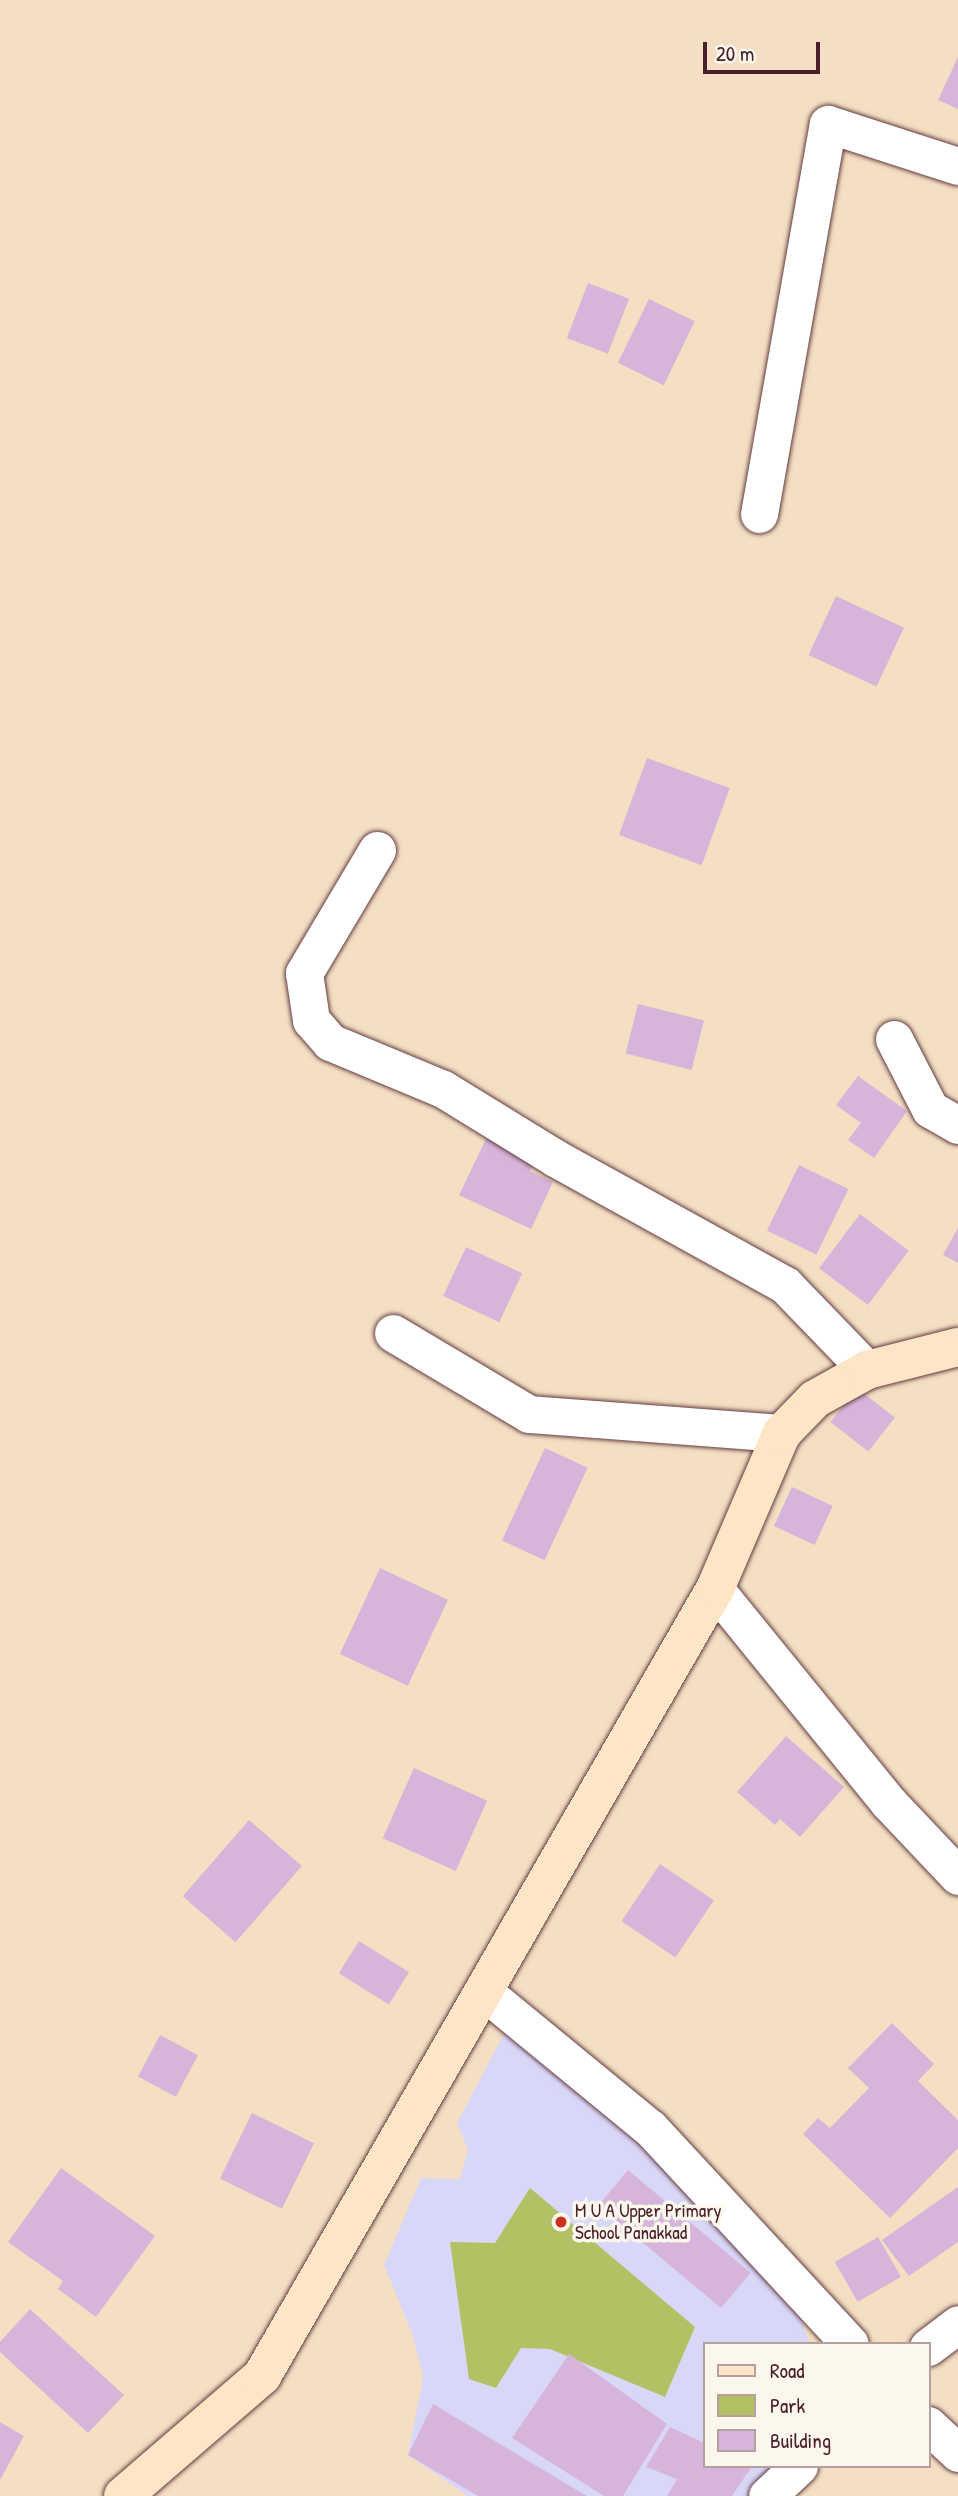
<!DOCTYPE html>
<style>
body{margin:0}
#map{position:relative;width:958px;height:2496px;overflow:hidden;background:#f4dfc3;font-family:"Patrick Hand",sans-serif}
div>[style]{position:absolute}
.built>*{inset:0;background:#d9d7f8}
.green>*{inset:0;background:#b2c164}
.building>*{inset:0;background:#d7b5db;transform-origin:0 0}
.roads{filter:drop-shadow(0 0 2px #643c42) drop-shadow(0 0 2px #643c42)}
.street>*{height:37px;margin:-18.5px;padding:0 18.5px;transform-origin:18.5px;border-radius:18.5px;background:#fff}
.secondary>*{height:38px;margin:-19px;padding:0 19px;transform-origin:19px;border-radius:19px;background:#fee5c5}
.dots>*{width:19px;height:19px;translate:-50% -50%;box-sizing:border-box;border:4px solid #fbf7ec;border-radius:50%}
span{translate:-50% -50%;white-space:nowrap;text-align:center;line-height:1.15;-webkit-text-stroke:7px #fbf7ec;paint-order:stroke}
.poi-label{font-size:19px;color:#4a1f2b}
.left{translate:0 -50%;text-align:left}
.legend{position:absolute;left:703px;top:2342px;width:228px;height:126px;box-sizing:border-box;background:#fbf7ec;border:2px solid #b4a19f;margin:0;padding:9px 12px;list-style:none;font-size:21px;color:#4a1f2b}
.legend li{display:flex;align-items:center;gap:14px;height:35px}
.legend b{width:35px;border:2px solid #b4a19f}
.scale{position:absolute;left:703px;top:42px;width:117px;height:32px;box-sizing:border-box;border:4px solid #4a1f2b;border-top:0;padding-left:9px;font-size:21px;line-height:24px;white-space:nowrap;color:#4a1f2b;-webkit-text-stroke:5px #fbf7ec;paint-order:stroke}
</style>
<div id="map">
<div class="built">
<div style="clip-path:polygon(506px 2030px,618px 2121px,792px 2296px,810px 2344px,704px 2344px,704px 2466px,779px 2466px,760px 2496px,468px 2496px,408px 2455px,423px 2378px,412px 2333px,384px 2265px,421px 2178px,460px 2179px,468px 2150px,457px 2123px)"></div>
</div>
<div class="green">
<div style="clip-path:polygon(530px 2188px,695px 2327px,665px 2397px,550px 2349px,521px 2348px,496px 2388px,469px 2379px,450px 2242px,495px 2243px)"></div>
</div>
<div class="building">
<div style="clip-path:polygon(958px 57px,958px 109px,938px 100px)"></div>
<div style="left:588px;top:283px;width:44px;height:59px;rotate:21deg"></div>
<div style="left:649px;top:299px;width:51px;height:71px;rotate:26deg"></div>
<div style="left:836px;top:596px;width:75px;height:65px;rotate:25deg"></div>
<div style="left:647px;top:758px;width:88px;height:82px;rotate:20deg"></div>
<div style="left:638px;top:1004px;width:68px;height:51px;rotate:14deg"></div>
<div style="clip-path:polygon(858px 1076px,907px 1111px,874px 1158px,848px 1140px,861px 1123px,836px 1105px)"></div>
<div style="clip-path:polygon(487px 1137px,535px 1159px,530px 1171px,553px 1182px,531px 1229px,459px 1195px)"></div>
<div style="left:799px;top:1165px;width:55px;height:73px;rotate:26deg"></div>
<div style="left:860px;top:1214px;width:61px;height:68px;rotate:37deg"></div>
<div style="clip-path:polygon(958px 1228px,958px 1263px,943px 1255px)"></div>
<div style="left:466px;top:1247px;width:62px;height:54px;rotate:25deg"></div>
<div style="left:857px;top:1388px;width:48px;height:43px;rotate:38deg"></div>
<div style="left:545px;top:1448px;width:47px;height:102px;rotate:25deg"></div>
<div style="left:792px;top:1487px;width:45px;height:43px;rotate:25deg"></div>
<div style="left:380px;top:1568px;width:75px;height:95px;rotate:25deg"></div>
<div style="clip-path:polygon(786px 1736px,844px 1787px,800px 1837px,780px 1819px,775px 1825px,737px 1792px)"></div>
<div style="left:414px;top:1768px;width:80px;height:77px;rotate:24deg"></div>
<div style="left:249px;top:1820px;width:70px;height:101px;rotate:41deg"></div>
<div style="left:660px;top:1864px;width:65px;height:69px;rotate:34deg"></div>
<div style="left:359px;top:1941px;width:59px;height:38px;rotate:32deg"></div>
<div style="clip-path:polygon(892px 2023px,934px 2064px,918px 2081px,958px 2120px,958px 2148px,890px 2218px,803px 2134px,818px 2118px,830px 2128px,869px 2088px,848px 2068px)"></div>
<div style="left:160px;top:2035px;width:43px;height:47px;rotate:28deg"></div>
<div style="left:252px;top:2113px;width:69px;height:73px;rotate:26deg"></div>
<div style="clip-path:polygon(61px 2168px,155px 2236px,96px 2317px,58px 2289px,63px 2281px,8px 2242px)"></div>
<div style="left:628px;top:2170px;width:160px;height:46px;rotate:40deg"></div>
<div style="clip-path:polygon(958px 2187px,958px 2242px,909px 2276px,882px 2240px)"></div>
<div style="left:878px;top:2237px;width:46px;height:50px;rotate:60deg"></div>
<div style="clip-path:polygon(30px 2309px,124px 2395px,88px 2433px,0 2352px,0 2342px)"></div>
<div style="clip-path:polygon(569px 2354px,667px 2424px,623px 2496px,604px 2496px,512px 2438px)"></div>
<div style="clip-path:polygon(433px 2404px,587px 2496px,478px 2496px,408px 2455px)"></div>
<div style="clip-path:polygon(0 2422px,24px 2436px,0 2480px)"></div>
<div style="clip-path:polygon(670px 2427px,704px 2443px,704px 2466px,752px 2466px,732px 2496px,667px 2496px,677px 2479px,646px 2467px)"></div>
</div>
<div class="roads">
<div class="street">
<div style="left:759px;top:514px;width:396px;rotate:-80deg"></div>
<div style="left:828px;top:124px;width:137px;rotate:17.9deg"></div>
<div style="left:377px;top:850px;width:143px;rotate:120.7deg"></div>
<div style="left:304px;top:973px;width:48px;rotate:81.5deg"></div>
<div style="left:311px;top:1020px;width:29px;rotate:49deg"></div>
<div style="left:330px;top:1042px;width:122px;rotate:22.6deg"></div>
<div style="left:443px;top:1089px;width:132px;rotate:31.6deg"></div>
<div style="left:555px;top:1158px;width:263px;rotate:28.9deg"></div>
<div style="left:785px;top:1285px;width:118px;rotate:46deg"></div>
<div style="left:894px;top:1039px;width:79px;rotate:62.8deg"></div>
<div style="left:930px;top:1109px;width:32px;rotate:30deg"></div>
<div style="left:393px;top:1333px;width:158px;rotate:30.8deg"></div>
<div style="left:529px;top:1414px;width:254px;rotate:4.3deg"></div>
<div style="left:715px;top:1589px;width:274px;rotate:50.9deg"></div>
<div style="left:888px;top:1802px;width:102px;rotate:46.6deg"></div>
<div style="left:483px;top:1991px;width:216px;rotate:39.4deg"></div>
<div style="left:650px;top:2128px;width:294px;rotate:47.2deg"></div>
<div style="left:928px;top:2347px;width:38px;rotate:-37deg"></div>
<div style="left:928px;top:2425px;width:41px;rotate:43deg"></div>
<div style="left:767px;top:2496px;width:44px;rotate:-43.2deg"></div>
</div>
<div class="secondary">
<div style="left:123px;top:2496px;width:184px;rotate:-40.8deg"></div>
<div style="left:262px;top:2376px;width:908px;rotate:-60.08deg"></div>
<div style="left:715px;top:1589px;width:170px;rotate:-66.8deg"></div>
<div style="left:782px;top:1433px;width:47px;rotate:-45.9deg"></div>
<div style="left:815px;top:1399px;width:60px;rotate:-29.1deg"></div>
<div style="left:867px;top:1370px;width:94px;rotate:-14.2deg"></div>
</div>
</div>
<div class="dots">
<div style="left:561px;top:2222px;background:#c8321e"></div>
</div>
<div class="poi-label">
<span class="left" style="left:575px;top:2222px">M U A Upper Primary<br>School Panakkad</span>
</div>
<ul class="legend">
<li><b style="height:9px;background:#fee5c5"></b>Road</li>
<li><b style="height:19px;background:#b2c164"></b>Park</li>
<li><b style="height:19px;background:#d7b5db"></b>Building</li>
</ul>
<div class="scale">20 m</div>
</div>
